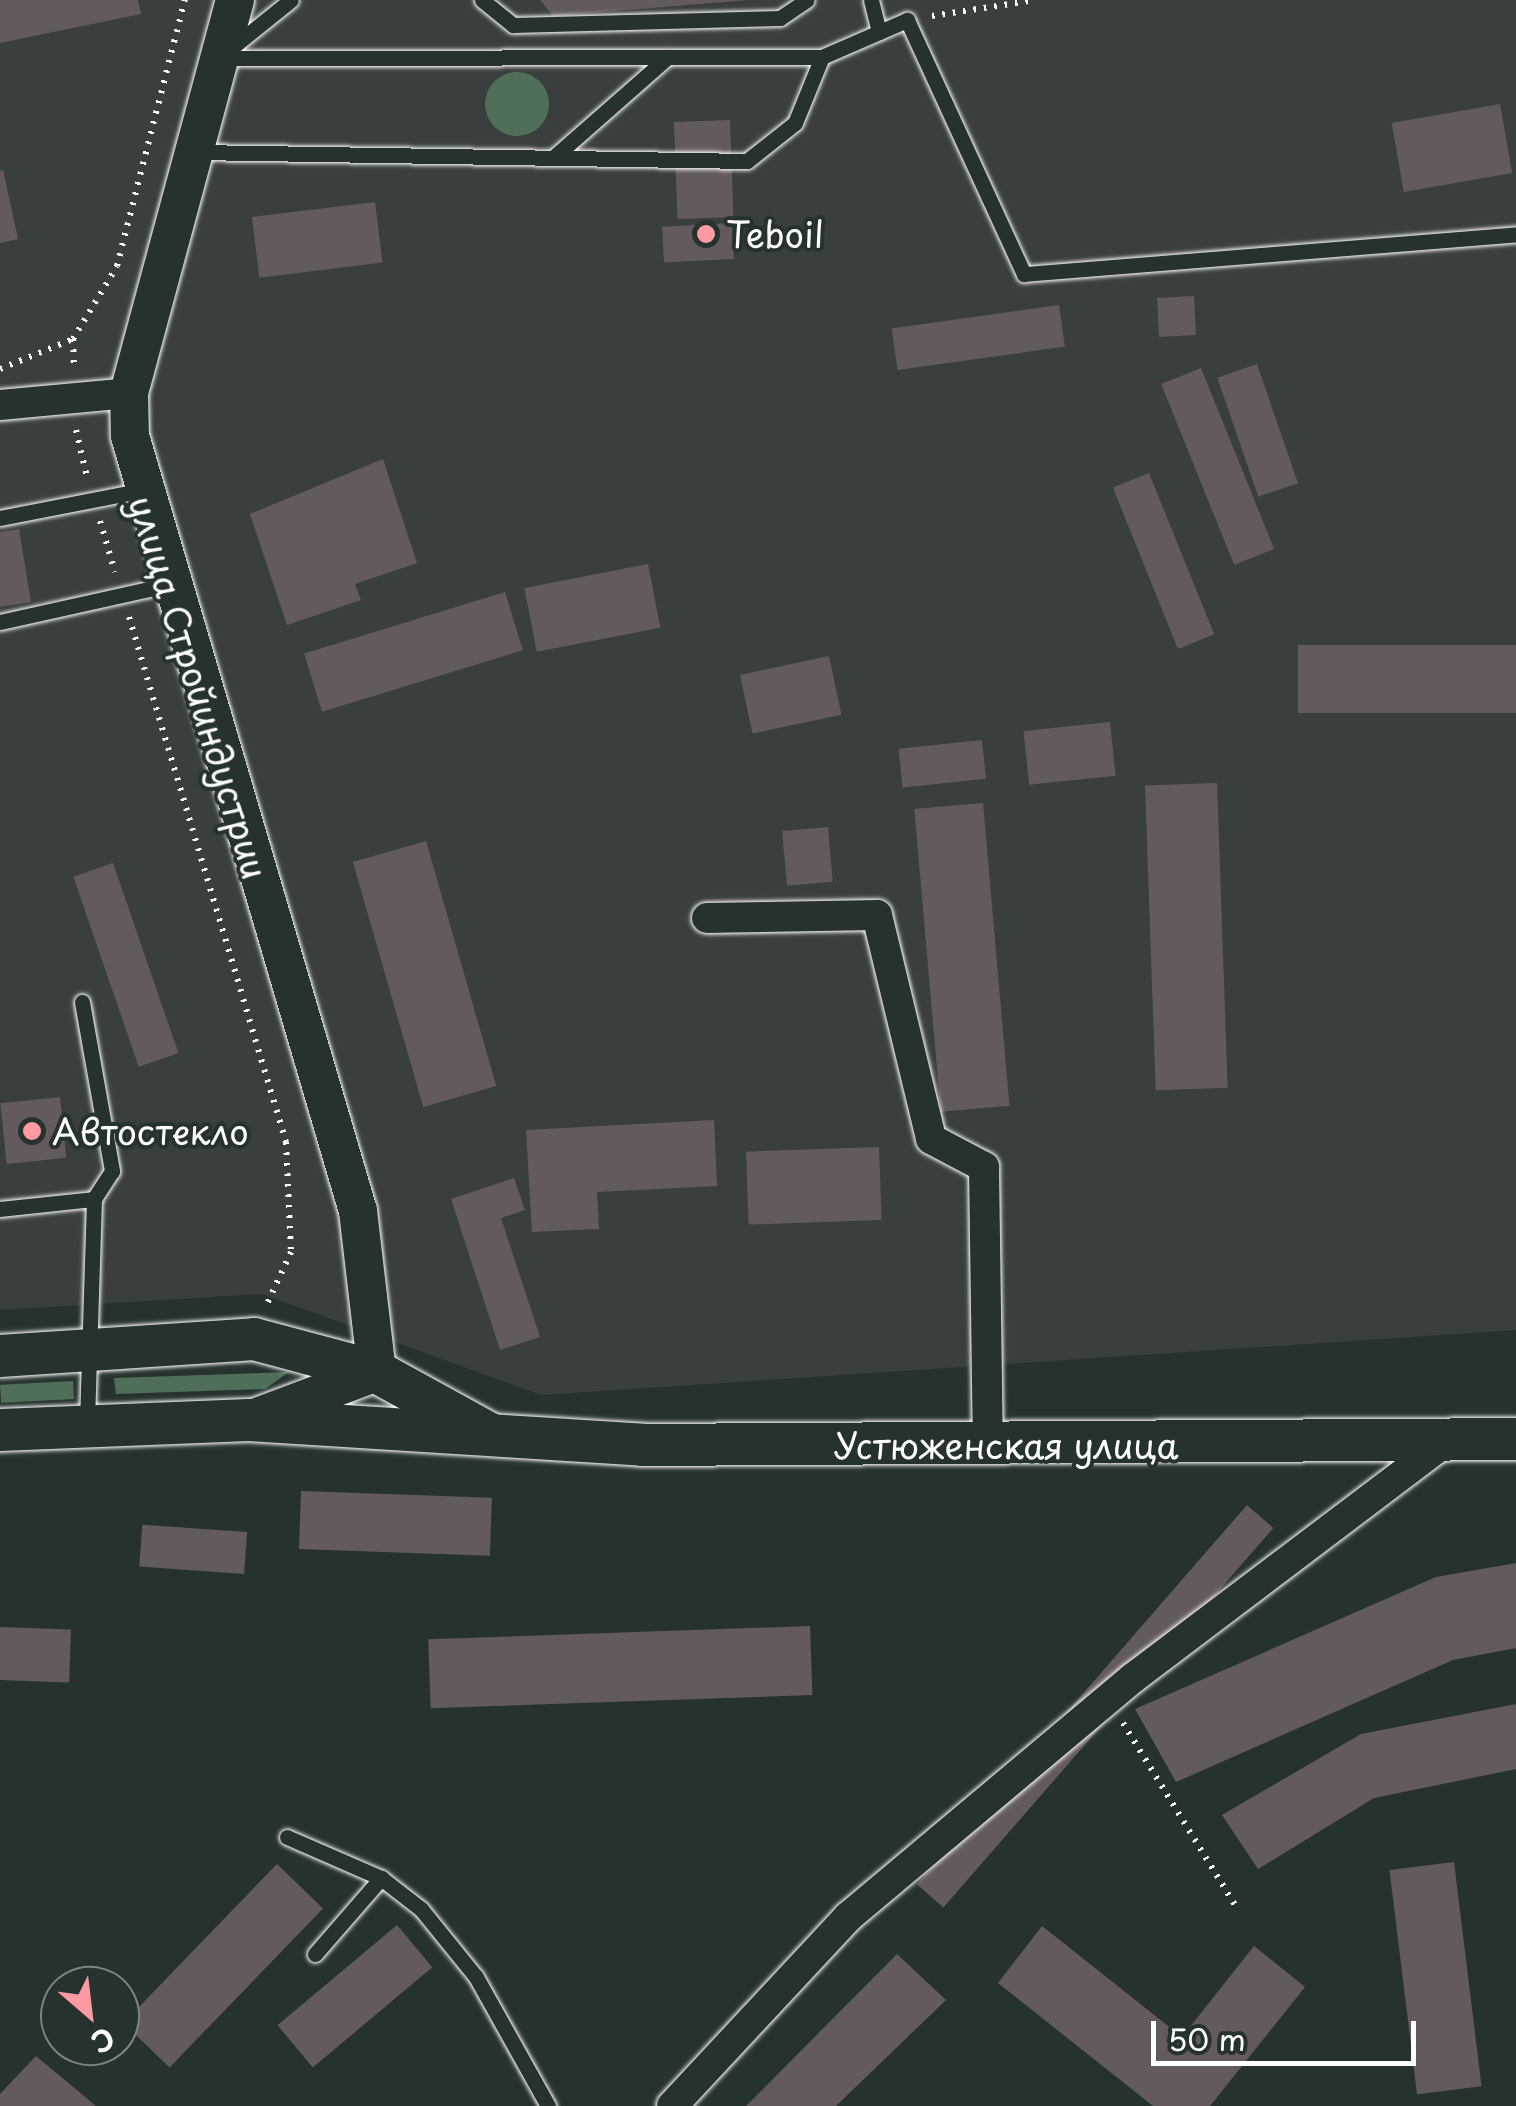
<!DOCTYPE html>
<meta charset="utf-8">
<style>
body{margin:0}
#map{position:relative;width:1516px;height:2106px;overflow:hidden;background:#26332d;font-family:"Playpen Sans",sans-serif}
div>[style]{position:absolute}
.built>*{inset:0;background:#383f3c}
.green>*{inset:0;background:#4f6f59;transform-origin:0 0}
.round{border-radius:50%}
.building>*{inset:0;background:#635a60;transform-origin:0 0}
.path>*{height:6px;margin-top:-3px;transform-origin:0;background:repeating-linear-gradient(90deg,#fff 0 2.5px,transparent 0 10.5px)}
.roads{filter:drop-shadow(0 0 2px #fff) drop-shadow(0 0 2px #fff)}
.service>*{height:15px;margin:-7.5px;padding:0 7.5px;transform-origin:7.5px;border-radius:7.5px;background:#26332d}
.minor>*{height:30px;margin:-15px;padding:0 15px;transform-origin:15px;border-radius:15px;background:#26332d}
.tertiary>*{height:38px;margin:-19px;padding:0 19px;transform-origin:19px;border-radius:19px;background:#26332d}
.secondary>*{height:42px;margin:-21px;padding:0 21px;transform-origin:21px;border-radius:21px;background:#26332d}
.dots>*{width:28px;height:28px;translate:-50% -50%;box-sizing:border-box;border:5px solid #26332d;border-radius:50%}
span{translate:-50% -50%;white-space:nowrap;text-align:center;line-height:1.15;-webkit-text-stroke:8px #26332d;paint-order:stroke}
.poi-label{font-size:35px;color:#fff}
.left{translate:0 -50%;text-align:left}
.street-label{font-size:35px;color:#fff}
.north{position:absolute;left:40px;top:1966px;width:100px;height:100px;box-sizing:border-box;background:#26332d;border:2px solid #7d8581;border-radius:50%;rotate:152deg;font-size:28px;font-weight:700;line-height:40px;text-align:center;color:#fff}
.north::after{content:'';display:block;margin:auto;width:35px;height:45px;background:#ff9aa2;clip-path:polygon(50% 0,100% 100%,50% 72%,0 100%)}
.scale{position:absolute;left:1151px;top:2021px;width:265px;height:45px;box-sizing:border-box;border:5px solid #fff;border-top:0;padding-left:12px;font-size:30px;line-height:35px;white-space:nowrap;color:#fff;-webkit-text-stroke:8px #26332d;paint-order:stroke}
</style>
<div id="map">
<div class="built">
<div style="clip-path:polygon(0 0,1516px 0,1516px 1330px,541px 1395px,262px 1294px,0 1310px)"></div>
</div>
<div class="green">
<div class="round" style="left:485px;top:72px;width:64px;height:64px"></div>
<div style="clip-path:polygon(289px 1372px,265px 1389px,116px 1394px,114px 1378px)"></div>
<div style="left:73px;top:1381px;width:18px;height:73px;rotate:87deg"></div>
</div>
<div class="building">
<div style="clip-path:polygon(0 0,138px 0,141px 14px,0 43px)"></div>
<div style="clip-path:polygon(540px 0,749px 0,553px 16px)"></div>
<div style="left:1500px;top:104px;width:70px;height:110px;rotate:80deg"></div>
<div style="left:730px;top:120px;width:97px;height:56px;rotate:88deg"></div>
<div style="clip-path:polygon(3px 170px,18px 239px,0 243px,0 171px)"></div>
<div style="left:375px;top:202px;width:61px;height:124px;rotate:83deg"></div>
<div style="left:732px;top:223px;width:36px;height:70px;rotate:87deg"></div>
<div style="left:1194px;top:296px;width:39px;height:37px;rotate:87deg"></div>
<div style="left:1059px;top:305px;width:42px;height:169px;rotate:82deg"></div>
<div style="left:1257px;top:364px;width:126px;height:42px;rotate:71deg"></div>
<div style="left:1201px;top:368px;width:195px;height:43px;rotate:68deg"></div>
<div style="clip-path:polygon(383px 459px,417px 563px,355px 584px,361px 600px,287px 625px,250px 514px)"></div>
<div style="left:1149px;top:473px;width:174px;height:39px;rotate:68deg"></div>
<div style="clip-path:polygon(19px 529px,31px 602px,0 607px,0 532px)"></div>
<div style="left:648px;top:564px;width:65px;height:126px;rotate:79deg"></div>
<div style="left:505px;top:592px;width:61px;height:210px;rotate:73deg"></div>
<div style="left:1516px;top:645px;width:68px;height:218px;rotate:90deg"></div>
<div style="left:829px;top:656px;width:60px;height:91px;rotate:78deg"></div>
<div style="left:1110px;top:722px;width:54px;height:87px;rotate:84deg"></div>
<div style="left:982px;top:740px;width:39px;height:84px;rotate:84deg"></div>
<div style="left:1217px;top:783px;width:305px;height:72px;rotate:88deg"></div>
<div style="left:983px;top:803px;width:304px;height:69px;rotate:85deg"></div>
<div style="left:828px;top:827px;width:55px;height:46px;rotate:85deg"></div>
<div style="left:426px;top:841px;width:255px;height:76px;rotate:74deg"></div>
<div style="left:113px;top:863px;width:201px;height:42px;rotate:71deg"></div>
<div style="left:60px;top:1097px;width:61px;height:60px;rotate:84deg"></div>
<div style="clip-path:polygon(714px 1120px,717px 1186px,597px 1192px,599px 1229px,532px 1232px,526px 1130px)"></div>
<div style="left:879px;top:1147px;width:73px;height:133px;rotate:88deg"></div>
<div style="clip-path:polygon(514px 1178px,525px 1210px,501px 1218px,540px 1337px,500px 1350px,451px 1199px)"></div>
<div style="left:301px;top:1491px;width:191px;height:58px;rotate:2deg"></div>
<div style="left:1247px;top:1505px;width:35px;height:503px;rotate:41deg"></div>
<div style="left:247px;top:1532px;width:42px;height:105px;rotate:94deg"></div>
<div style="clip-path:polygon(1516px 1563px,1516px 1648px,1453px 1660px,1176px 1782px,1135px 1709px,1436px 1577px)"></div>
<div style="left:810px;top:1626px;width:69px;height:382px;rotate:88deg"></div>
<div style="left:0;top:1627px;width:71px;height:53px;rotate:2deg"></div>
<div style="clip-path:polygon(1516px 1704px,1516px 1769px,1374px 1798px,1258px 1869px,1222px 1815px,1361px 1734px)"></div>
<div style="left:1454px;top:1862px;width:226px;height:65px;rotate:83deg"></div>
<div style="left:277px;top:1864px;width:64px;height:221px;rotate:44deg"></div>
<div style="left:397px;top:1925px;width:55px;height:156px;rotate:50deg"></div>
<div style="clip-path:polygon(1042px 1926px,1182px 2037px,1254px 1946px,1305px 1987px,1210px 2106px,1153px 2106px,998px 1983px)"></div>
<div style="clip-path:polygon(897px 1954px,946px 2000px,836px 2106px,746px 2106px)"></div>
<div style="clip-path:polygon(36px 2056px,96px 2106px,0 2106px,0 2094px)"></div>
</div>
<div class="path">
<div style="left:932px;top:16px;width:104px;rotate:-8.8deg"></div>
<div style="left:73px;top:339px;width:28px;rotate:88deg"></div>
<div style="left:0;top:369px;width:79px;rotate:-22.3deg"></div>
<div style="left:73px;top:339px;width:85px;rotate:-58.9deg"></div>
<div style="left:117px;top:266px;width:275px;rotate:-75.7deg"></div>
<div style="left:76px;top:430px;width:52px;rotate:76.8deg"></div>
<div style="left:100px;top:521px;width:53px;rotate:73.6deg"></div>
<div style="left:129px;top:617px;width:548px;rotate:73.35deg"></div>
<div style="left:286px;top:1142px;width:110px;rotate:87.4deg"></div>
<div style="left:291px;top:1252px;width:57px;rotate:114.8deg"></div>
<div style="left:1123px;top:1723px;width:214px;rotate:58.4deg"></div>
</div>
<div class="roads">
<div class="service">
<div style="left:482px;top:0;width:40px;rotate:39deg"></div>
<div style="left:513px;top:25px;width:267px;rotate:-1.5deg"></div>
<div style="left:780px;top:18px;width:32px;rotate:-34deg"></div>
<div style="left:871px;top:0;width:33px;rotate:76deg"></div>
<div style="left:230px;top:49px;width:78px;rotate:-38.8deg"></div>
<div style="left:222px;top:58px;width:600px;rotate:-0.1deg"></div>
<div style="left:822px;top:57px;width:93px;rotate:-23.5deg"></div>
<div style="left:907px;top:20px;width:280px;rotate:65.3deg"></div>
<div style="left:1024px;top:274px;width:494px;rotate:-4.6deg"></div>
<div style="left:195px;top:152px;width:552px;rotate:0.93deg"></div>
<div style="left:747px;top:161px;width:61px;rotate:-38.4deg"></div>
<div style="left:795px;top:123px;width:71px;rotate:-67.8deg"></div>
<div style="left:554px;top:157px;width:152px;rotate:-41.3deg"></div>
<div style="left:0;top:518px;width:142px;rotate:-11deg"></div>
<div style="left:0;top:622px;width:171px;rotate:-12.5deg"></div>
<div style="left:82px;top:1002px;width:172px;rotate:79.9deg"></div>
<div style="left:112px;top:1171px;width:33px;rotate:123deg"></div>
<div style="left:0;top:1209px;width:95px;rotate:-6.1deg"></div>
<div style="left:94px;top:1199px;width:226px;rotate:91.8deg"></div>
<div style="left:287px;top:1837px;width:103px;rotate:23.6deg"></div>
<div style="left:381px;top:1878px;width:51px;rotate:37.8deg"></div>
<div style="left:421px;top:1909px;width:87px;rotate:51deg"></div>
<div style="left:476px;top:1977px;width:148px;rotate:60.8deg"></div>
<div style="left:315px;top:1954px;width:101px;rotate:-49deg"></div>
</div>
<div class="minor">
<div style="left:0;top:405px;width:130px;rotate:-5.3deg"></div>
<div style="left:707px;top:918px;width:170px;rotate:-1deg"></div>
<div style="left:877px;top:915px;width:230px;rotate:76.4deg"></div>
<div style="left:931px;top:1139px;width:60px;rotate:27.8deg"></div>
<div style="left:984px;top:1167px;width:278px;rotate:89.2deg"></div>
<div style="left:672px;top:2106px;width:258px;rotate:-47deg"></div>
<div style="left:848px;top:1917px;width:372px;rotate:-40deg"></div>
<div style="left:1133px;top:1678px;width:386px;rotate:-37.1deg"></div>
</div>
<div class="tertiary">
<div style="left:235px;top:0;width:407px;rotate:105.1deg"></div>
<div style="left:129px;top:393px;width:43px;rotate:88.7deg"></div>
<div style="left:130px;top:436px;width:808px;rotate:73.61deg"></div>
<div style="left:358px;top:1211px;width:162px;rotate:83.3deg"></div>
<div style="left:377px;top:1372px;width:137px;rotate:159.4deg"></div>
</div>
<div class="secondary">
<div style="left:0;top:1356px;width:255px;rotate:-3.8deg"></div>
<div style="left:254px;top:1339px;width:127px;rotate:15deg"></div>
<div style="left:377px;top:1372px;width:127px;rotate:28.8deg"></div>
<div style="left:0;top:1430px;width:249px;rotate:-2.3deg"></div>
<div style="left:249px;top:1420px;width:395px;rotate:3.6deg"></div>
<div style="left:643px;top:1445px;width:873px;rotate:-0.39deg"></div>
</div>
</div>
<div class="dots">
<div style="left:706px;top:234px;background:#ff9aa2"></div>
<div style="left:32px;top:1131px;background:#ff9aa2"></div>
</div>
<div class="poi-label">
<span class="left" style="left:726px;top:234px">Teboil</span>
<span class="left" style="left:52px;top:1131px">Автостекло</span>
</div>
<div class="street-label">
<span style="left:199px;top:687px;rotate:73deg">улица Стройиндустрии</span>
<span style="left:1006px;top:1445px">Устюженская улица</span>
</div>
<div class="north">С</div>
<div class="scale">50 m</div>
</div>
